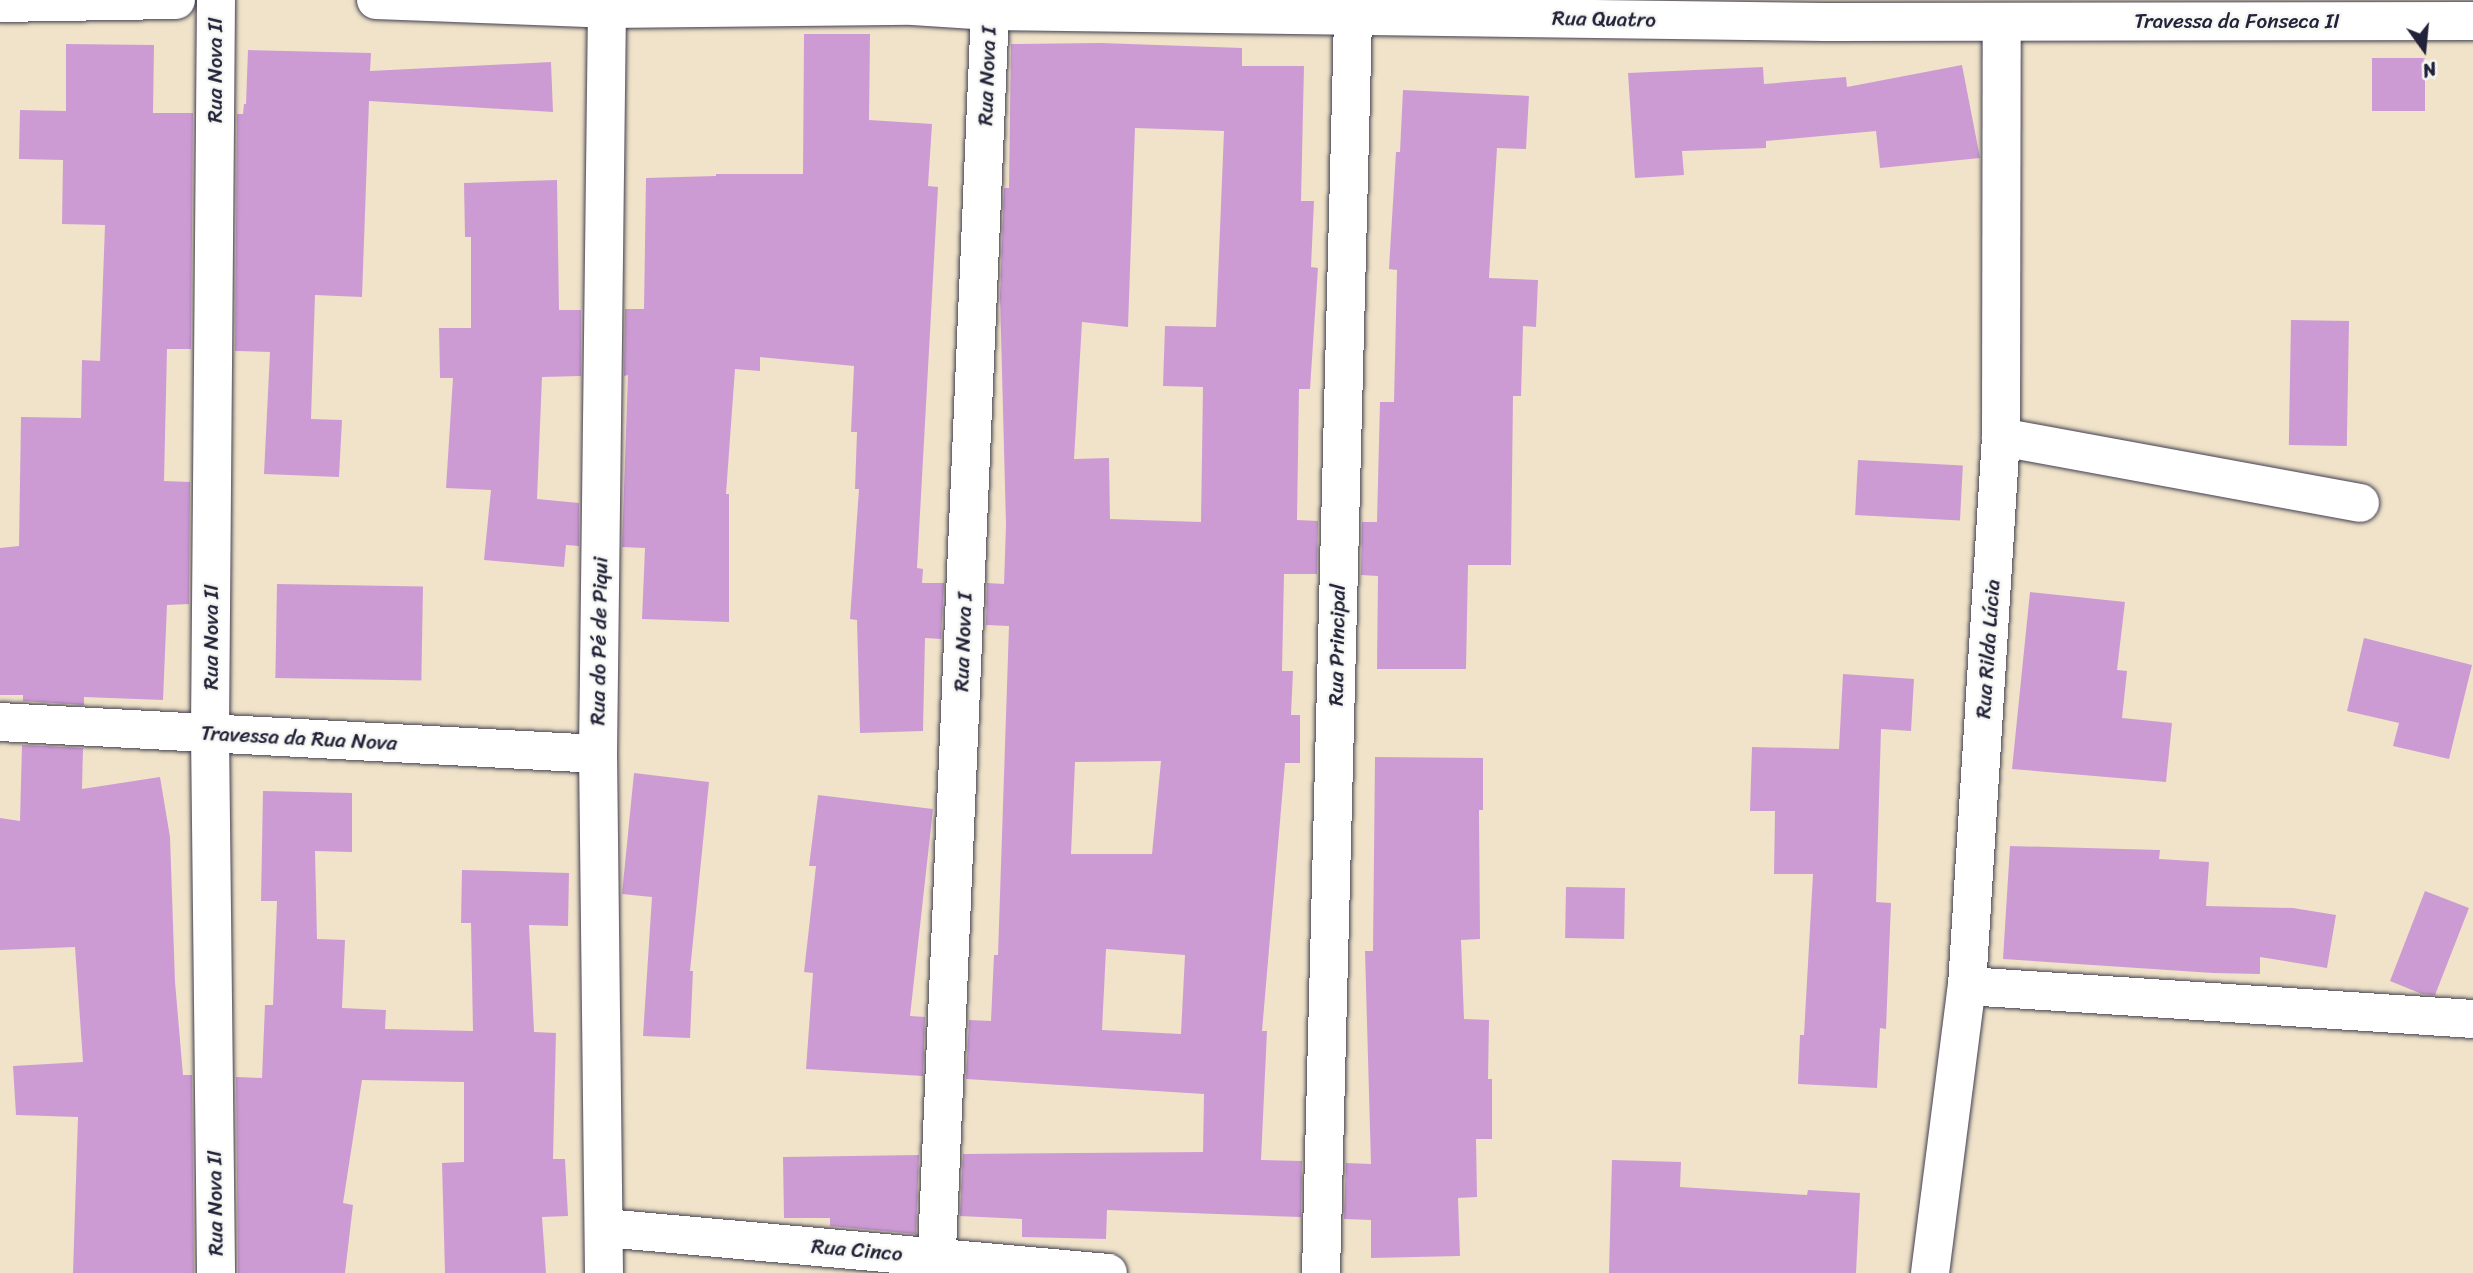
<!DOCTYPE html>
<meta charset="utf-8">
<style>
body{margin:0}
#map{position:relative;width:2473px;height:1273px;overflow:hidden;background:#f0e3c9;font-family:Sriracha,sans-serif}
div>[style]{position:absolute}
.building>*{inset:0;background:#cd9bd4;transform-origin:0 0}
.roads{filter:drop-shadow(0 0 2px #413f50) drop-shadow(0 0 2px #413f50)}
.minor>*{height:38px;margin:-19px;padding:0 19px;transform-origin:19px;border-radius:19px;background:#fff}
span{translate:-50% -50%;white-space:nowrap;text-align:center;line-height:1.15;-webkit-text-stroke:5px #f6f6f2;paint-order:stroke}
.street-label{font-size:21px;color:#22223b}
.north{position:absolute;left:2389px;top:14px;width:70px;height:70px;-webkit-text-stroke:5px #f6f6f2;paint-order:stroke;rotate:165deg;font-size:19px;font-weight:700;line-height:28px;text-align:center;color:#22223b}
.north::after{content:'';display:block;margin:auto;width:24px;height:32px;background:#22223b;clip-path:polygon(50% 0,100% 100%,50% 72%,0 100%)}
</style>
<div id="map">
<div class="building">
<div style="clip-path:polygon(804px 34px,870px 34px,869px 120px,932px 124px,928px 186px,938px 187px,917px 568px,923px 569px,922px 583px,944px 583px,941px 639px,925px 638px,923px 731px,860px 733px,857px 620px,850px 619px,859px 489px,855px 489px,857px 432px,851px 432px,854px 366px,760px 357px,760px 371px,735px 369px,726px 494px,729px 494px,729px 622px,642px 619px,645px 548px,622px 547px,628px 375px,624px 376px,625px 309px,644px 309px,646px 178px,716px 176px,716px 174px,803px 174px)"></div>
<div style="clip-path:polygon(evenodd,1101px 43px,1242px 48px,1242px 66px,1304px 66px,1301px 201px,1314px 201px,1311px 267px,1318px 268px,1310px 389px,1299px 389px,1297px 520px,1318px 521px,1317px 574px,1284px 574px,1282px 671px,1293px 671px,1291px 715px,1300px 715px,1300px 763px,1285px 763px,1262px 1031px,1267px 1031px,1261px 1160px,1302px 1161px,1301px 1217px,1107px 1210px,1106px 1239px,1022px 1237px,1022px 1219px,960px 1216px,963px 1154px,1203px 1152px,1204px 1094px,966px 1079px,969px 1020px,991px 1021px,994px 955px,998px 955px,1009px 626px,986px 625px,987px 583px,1004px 584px,1006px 525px,1000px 296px,1004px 188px,1009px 188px,1011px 44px,1101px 43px,1135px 128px,1224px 131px,1216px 327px,1165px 326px,1163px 386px,1203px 387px,1201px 522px,1110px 519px,1109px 458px,1074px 459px,1082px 322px,1128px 327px,1135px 128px,1101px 43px,1161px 761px,1152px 854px,1071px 854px,1075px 762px,1161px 761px,1101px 43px,1106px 949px,1185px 955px,1181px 1034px,1102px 1030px,1106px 949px)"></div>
<div style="clip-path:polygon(66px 44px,154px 45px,153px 113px,193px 113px,191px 349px,167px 349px,164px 481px,190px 482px,189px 604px,167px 605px,163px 700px,84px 697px,84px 705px,23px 701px,23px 695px,0 695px,0 548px,19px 546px,21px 417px,81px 418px,82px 360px,100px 361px,105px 225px,62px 224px,63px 160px,19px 159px,20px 110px,66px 111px)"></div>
<div style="clip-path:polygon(248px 50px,371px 53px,370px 71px,551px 62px,553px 112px,369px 101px,362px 297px,315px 295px,311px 419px,342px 420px,339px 477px,264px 474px,270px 352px,235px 351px,237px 114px,243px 114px,244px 104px,246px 104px)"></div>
<div style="left:2372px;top:58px;width:53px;height:53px"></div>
<div style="clip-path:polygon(1962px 65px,1980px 158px,1880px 168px,1876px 131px,1766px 141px,1766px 148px,1682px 151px,1684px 175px,1635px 178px,1628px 73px,1763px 67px,1764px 84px,1846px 77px,1847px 87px)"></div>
<div style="clip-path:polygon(1403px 90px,1529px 96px,1526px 149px,1497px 148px,1489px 278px,1538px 280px,1536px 327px,1523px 326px,1521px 396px,1513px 396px,1511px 565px,1468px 565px,1466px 669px,1377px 669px,1378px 576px,1361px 575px,1362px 522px,1377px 522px,1380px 402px,1394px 402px,1397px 270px,1389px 269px,1396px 152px,1400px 152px)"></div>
<div style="clip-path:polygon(557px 180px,559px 310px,581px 310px,581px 376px,542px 377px,537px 499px,579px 503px,579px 546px,566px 545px,564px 567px,484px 560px,491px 490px,446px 488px,453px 378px,440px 378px,439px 328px,471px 328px,471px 237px,465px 237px,464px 183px)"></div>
<div style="left:2291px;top:320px;width:58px;height:125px;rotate:1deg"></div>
<div style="left:1858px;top:460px;width:105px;height:55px;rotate:3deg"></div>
<div style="left:277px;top:584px;width:146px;height:94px;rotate:1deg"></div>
<div style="clip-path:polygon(2030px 592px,2125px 602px,2117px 670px,2127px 671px,2122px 718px,2172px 723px,2166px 782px,2012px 769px)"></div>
<div style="clip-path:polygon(2364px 638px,2472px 665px,2449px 759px,2393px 746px,2399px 723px,2347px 711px)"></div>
<div style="clip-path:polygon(1843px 674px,1914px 679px,1911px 731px,1881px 729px,1876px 902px,1891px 903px,1886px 1029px,1880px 1028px,1877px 1088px,1798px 1084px,1800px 1035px,1804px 1035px,1813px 874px,1774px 874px,1775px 811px,1750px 811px,1752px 747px,1839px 749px)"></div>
<div style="clip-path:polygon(22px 745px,83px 748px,82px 789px,160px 777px,170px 837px,175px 982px,183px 1075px,192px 1075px,194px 1273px,73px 1273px,78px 1117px,16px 1115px,13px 1066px,83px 1062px,75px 947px,0 950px,0 818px,20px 821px)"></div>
<div style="clip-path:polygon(1375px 757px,1483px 758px,1483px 810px,1479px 810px,1480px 939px,1461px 940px,1464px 1019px,1489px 1020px,1488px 1079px,1492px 1079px,1492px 1139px,1476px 1139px,1477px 1197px,1458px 1198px,1460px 1256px,1371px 1258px,1371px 1220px,1344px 1219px,1346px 1163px,1371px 1164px,1365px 951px,1373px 951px)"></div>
<div style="clip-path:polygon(634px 773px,709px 782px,690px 971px,693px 971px,690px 1038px,643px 1036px,652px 897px,622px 894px)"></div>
<div style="clip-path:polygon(263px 791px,352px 793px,352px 852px,315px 851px,317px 939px,345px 940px,342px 1008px,386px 1010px,385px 1029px,473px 1031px,471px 923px,461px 923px,462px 870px,569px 873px,568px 926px,529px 925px,534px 1032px,556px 1033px,553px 1159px,565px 1159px,568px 1216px,542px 1217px,546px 1273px,445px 1273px,442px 1163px,464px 1162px,464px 1082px,362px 1080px,343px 1203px,353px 1205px,345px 1273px,238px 1273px,236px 1077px,262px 1078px,265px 1005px,273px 1005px,277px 901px,261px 901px)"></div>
<div style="clip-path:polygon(818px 795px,933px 809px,910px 1016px,925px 1017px,923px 1076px,806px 1069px,813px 973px,804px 972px,816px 866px,809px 866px)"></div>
<div style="clip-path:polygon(2010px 846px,2160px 850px,2159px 859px,2209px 862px,2206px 906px,2293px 908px,2336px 915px,2327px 968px,2260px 957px,2260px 974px,2213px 973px,2003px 959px)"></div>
<div style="left:1566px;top:887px;width:59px;height:51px;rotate:1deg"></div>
<div style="clip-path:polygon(2425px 891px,2469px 908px,2435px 995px,2422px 994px,2390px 981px)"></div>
<div style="clip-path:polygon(919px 1155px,916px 1234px,830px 1226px,830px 1218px,784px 1218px,783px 1157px)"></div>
<div style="clip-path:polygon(1612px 1160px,1681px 1162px,1680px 1187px,1807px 1195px,1808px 1190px,1860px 1193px,1856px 1273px,1609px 1273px)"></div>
</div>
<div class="roads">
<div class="minor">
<div style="left:216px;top:0;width:733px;rotate:90.47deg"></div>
<div style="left:210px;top:733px;width:540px;rotate:89.36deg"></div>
<div style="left:376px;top:0;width:231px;rotate:2.2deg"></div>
<div style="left:607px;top:9px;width:306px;rotate:-0.6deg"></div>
<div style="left:913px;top:6px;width:77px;rotate:3.7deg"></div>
<div style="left:990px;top:11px;width:835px;rotate:0.75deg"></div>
<div style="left:1825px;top:22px;width:648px;rotate:-0.09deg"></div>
<div style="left:0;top:3px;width:176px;rotate:-1deg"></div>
<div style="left:2001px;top:437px;width:365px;rotate:10.4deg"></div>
<div style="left:0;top:722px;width:599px;rotate:3.06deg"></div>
<div style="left:1967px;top:986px;width:507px;rotate:3.73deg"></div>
<div style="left:605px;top:1228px;width:505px;rotate:5.11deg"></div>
<div style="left:604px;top:1273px;width:519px;rotate:-90.66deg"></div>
<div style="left:598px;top:754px;width:745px;rotate:-89.31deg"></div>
<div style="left:936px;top:1273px;width:1263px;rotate:-87.55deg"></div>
<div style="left:1321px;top:1273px;width:1257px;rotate:-88.54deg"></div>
<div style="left:1930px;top:1273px;width:289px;rotate:-82.7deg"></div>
<div style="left:1967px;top:986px;width:550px;rotate:-86.46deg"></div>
<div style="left:2001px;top:437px;width:415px;rotate:-89.9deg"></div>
</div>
</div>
<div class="street-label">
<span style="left:1604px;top:19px;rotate:1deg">Rua Quatro</span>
<span style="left:2237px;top:21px">Travessa da Fonseca II</span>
<span style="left:215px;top:70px;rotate:-90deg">Rua Nova II</span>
<span style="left:987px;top:76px;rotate:-88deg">Rua Nova I</span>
<span style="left:211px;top:637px;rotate:-90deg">Rua Nova II</span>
<span style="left:599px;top:641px;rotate:-89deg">Rua do Pé de Piqui</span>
<span style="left:963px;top:642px;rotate:-88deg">Rua Nova I</span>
<span style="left:1337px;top:645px;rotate:-89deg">Rua Principal</span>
<span style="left:1988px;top:649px;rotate:-86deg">Rua Rilda Lúcia</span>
<span style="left:299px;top:738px;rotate:3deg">Travessa da Rua Nova</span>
<span style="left:215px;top:1203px;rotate:-91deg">Rua Nova II</span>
<span style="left:857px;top:1250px;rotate:5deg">Rua Cinco</span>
</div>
<div class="north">N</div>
</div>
